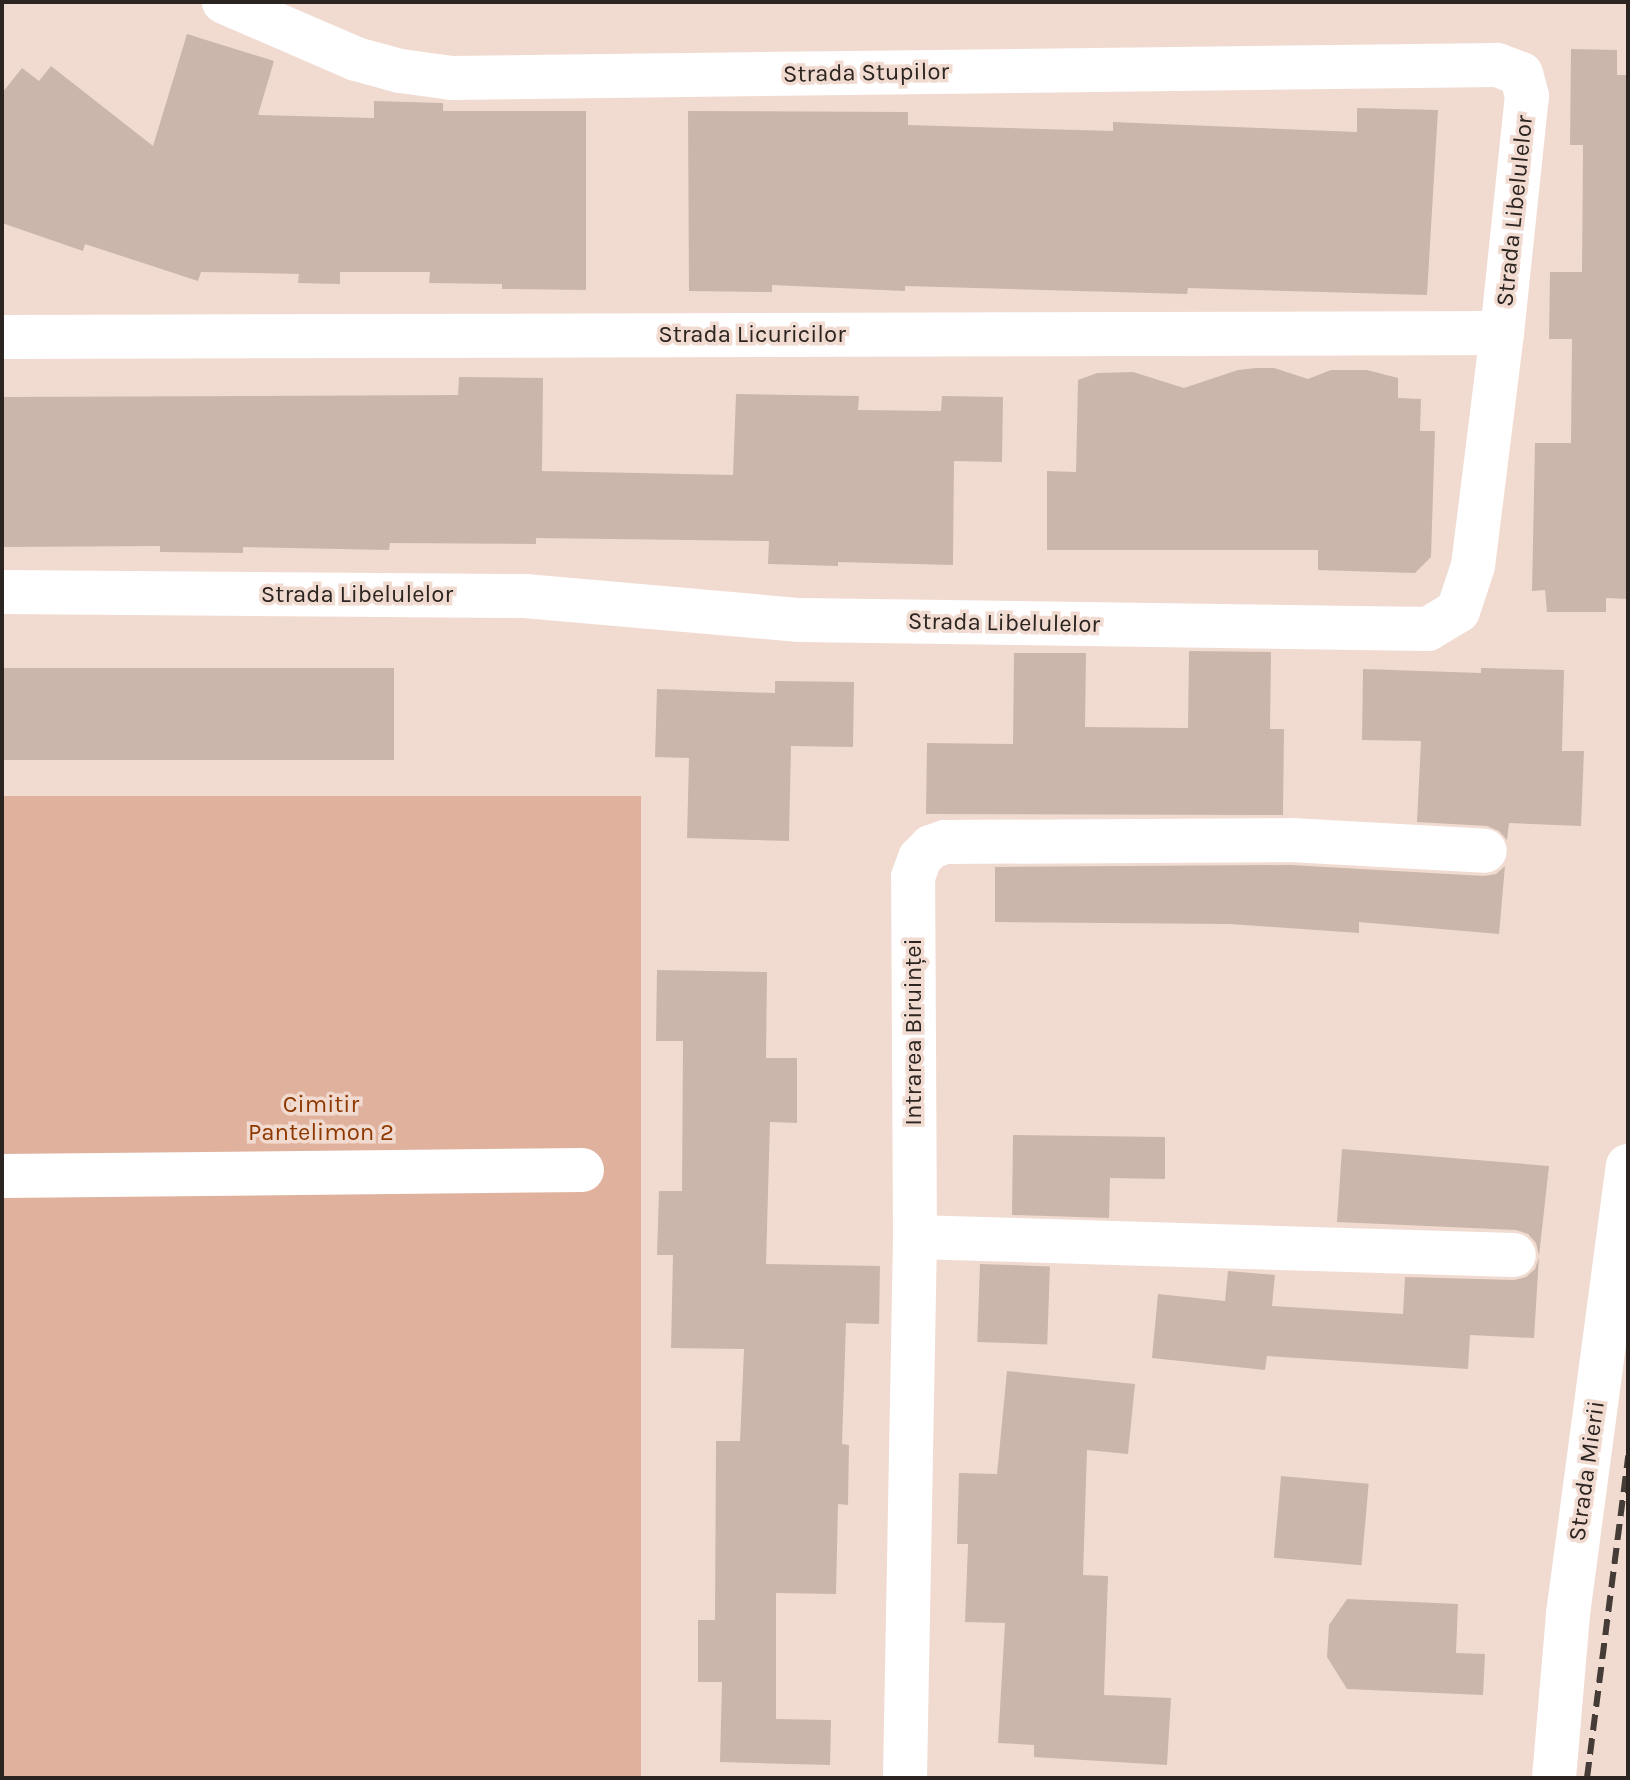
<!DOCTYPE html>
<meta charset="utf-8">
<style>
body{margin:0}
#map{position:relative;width:1630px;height:1780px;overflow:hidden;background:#f1dbd1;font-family:Karla,sans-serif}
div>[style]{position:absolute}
.green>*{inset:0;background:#e0b29d;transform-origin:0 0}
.building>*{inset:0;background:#cbb6ac;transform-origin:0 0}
.minor>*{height:44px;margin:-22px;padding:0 22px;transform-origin:22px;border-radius:22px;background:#fff}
.rail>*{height:6px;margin-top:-3px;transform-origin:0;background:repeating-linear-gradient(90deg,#453c37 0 16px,transparent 0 24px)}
span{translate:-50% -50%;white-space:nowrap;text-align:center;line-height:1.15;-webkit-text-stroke:7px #f1dbd1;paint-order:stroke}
.street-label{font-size:24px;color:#2b2420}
.park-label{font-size:24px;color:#8e3800}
.frame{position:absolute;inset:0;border:4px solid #2b2420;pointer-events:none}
</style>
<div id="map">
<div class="green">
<div style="left:641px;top:796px;width:982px;height:639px;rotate:90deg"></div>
</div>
<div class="building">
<div style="clip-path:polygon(187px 34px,274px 61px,258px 115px,374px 118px,374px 101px,443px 103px,443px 111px,586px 111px,586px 290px,502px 289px,502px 284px,429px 283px,430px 272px,340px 272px,340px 284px,298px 283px,299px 274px,201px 272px,198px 281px,85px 244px,83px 251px,2px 223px,2px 93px,22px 68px,39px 81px,51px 66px,153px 146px)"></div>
<div style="clip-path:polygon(1571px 49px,1617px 50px,1617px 75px,1628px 75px,1628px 599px,1606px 598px,1606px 612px,1547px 612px,1545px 590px,1532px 591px,1535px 443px,1571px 443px,1572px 339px,1549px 339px,1550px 272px,1582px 272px,1583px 145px,1570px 145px)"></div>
<div style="clip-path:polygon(1357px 108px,1438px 110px,1427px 295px,1188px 288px,1187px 294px,905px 286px,905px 291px,772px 285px,772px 292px,689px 291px,688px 111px,908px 112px,908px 125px,1113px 131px,1113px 122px,1357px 132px)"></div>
<div style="clip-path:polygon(1256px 368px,1274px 368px,1308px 379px,1331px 370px,1367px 370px,1398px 378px,1398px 398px,1421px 399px,1420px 431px,1435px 431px,1431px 557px,1415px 573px,1318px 570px,1318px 550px,1047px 550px,1047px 471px,1076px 472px,1078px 380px,1097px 373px,1133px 372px,1184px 388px,1238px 370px)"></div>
<div style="clip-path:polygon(459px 377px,543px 378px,542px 471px,733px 475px,736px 394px,859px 396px,858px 410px,941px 411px,942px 396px,1003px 397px,1002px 462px,954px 461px,953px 565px,838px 562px,838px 566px,768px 564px,769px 541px,536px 538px,536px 544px,390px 543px,389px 550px,243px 547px,243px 553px,160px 552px,160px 546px,2px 547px,2px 397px,458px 395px)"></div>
<div style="clip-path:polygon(1189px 651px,1271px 652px,1270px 729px,1284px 729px,1283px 815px,926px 814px,927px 743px,1013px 744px,1014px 653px,1086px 653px,1085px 727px,1188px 728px)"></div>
<div style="left:2px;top:668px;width:392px;height:92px"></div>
<div style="clip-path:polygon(1481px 668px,1564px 670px,1562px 751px,1584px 751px,1581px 826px,1509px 823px,1507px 840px,1499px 831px,1487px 826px,1417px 822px,1421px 741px,1362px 740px,1363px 669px,1481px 673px)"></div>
<div style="clip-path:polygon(775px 681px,854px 682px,853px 747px,791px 746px,789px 841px,687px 838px,689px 758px,655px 757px,657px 689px,775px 693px)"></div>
<div style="clip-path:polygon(1290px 865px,1484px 876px,1496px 874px,1505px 866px,1499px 934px,1359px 922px,1359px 933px,1230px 924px,995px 922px,995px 867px)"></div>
<div style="clip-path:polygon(657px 970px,767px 972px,766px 1058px,797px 1058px,797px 1123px,770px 1122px,766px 1264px,880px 1266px,879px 1324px,846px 1323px,842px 1444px,849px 1445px,848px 1505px,838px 1504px,836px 1594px,776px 1593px,776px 1719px,831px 1720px,830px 1765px,720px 1762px,722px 1682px,698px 1682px,698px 1620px,715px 1620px,716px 1441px,740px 1441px,744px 1349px,671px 1348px,673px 1255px,657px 1255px,659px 1191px,682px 1191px,683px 1041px,656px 1041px)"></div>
<div style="clip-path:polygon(1013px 1135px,1165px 1137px,1165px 1179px,1110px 1178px,1109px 1218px,1012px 1215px)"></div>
<div style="clip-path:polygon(1342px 1149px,1549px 1166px,1539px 1256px,1536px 1243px,1528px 1234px,1516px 1230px,1337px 1222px)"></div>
<div style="clip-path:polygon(1539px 1257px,1534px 1338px,1470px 1335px,1468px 1369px,1267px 1356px,1265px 1370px,1152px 1358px,1158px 1294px,1225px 1301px,1228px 1271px,1275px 1275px,1272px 1306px,1403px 1314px,1405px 1277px,1514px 1280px,1526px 1277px,1535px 1269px)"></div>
<div style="left:980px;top:1264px;width:70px;height:78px;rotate:2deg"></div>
<div style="clip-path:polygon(1007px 1371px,1135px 1384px,1128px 1454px,1087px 1450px,1083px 1575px,1108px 1576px,1104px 1695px,1171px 1698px,1167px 1765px,1034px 1757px,1034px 1745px,998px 1743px,1005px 1623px,965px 1622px,968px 1544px,957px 1544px,959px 1473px,997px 1474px)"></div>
<div style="left:1281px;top:1476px;width:88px;height:82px;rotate:5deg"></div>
<div style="clip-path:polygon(1347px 1599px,1458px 1604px,1456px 1653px,1485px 1654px,1483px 1695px,1347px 1689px,1327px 1657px,1329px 1625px)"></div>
</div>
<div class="minor">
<div style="left:2px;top:337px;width:1500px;rotate:-0.15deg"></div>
<div style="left:2px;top:592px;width:523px;rotate:0.44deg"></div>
<div style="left:525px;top:596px;width:276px;rotate:5deg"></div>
<div style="left:800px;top:620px;width:628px;rotate:0.82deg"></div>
<div style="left:1428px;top:629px;width:35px;rotate:-31deg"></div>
<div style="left:1458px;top:611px;width:47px;rotate:-71.6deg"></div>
<div style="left:1473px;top:566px;width:235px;rotate:-82.9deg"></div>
<div style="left:1502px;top:333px;width:238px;rotate:-84deg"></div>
<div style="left:1527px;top:96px;width:23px;rotate:-105deg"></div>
<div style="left:1521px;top:74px;width:26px;rotate:-159deg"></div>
<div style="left:1497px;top:65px;width:1045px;rotate:179.29deg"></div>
<div style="left:452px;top:78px;width:52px;rotate:-172.3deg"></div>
<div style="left:400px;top:71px;width:46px;rotate:-164.7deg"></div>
<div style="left:356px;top:59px;width:144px;rotate:-156.6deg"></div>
<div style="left:2px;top:1176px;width:580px;rotate:-0.59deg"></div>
<div style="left:915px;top:1237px;width:599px;rotate:1.72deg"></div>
<div style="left:905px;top:1778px;width:541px;rotate:-88.94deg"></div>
<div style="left:915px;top:1237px;width:360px;rotate:-90.3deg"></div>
<div style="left:913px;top:877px;width:20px;rotate:-70deg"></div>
<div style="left:920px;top:858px;width:16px;rotate:-45deg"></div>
<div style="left:931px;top:847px;width:15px;rotate:-20deg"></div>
<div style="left:945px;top:842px;width:346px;rotate:-0.3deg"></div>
<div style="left:1291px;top:840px;width:194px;rotate:3.2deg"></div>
<div style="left:1554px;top:1778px;width:165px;rotate:-85.1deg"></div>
<div style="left:1568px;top:1614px;width:452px;rotate:-82.4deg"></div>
</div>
<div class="rail">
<div style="left:1587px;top:1778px;width:325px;rotate:-82.7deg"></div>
</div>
<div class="street-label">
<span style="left:866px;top:73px;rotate:-1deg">Strada Stupilor</span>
<span style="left:1515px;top:211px;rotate:-84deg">Strada Libelulelor</span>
<span style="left:752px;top:335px">Strada Licuricilor</span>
<span style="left:357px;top:595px">Strada Libelulelor</span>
<span style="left:1004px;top:623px;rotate:1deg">Strada Libelulelor</span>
<span style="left:914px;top:1032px;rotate:-90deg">Intrarea Biruinței</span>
<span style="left:1587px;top:1471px;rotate:-82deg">Strada Mierii</span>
</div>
<div class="park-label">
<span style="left:321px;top:1119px">Cimitir<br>Pantelimon 2</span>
</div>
<div class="frame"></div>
</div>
